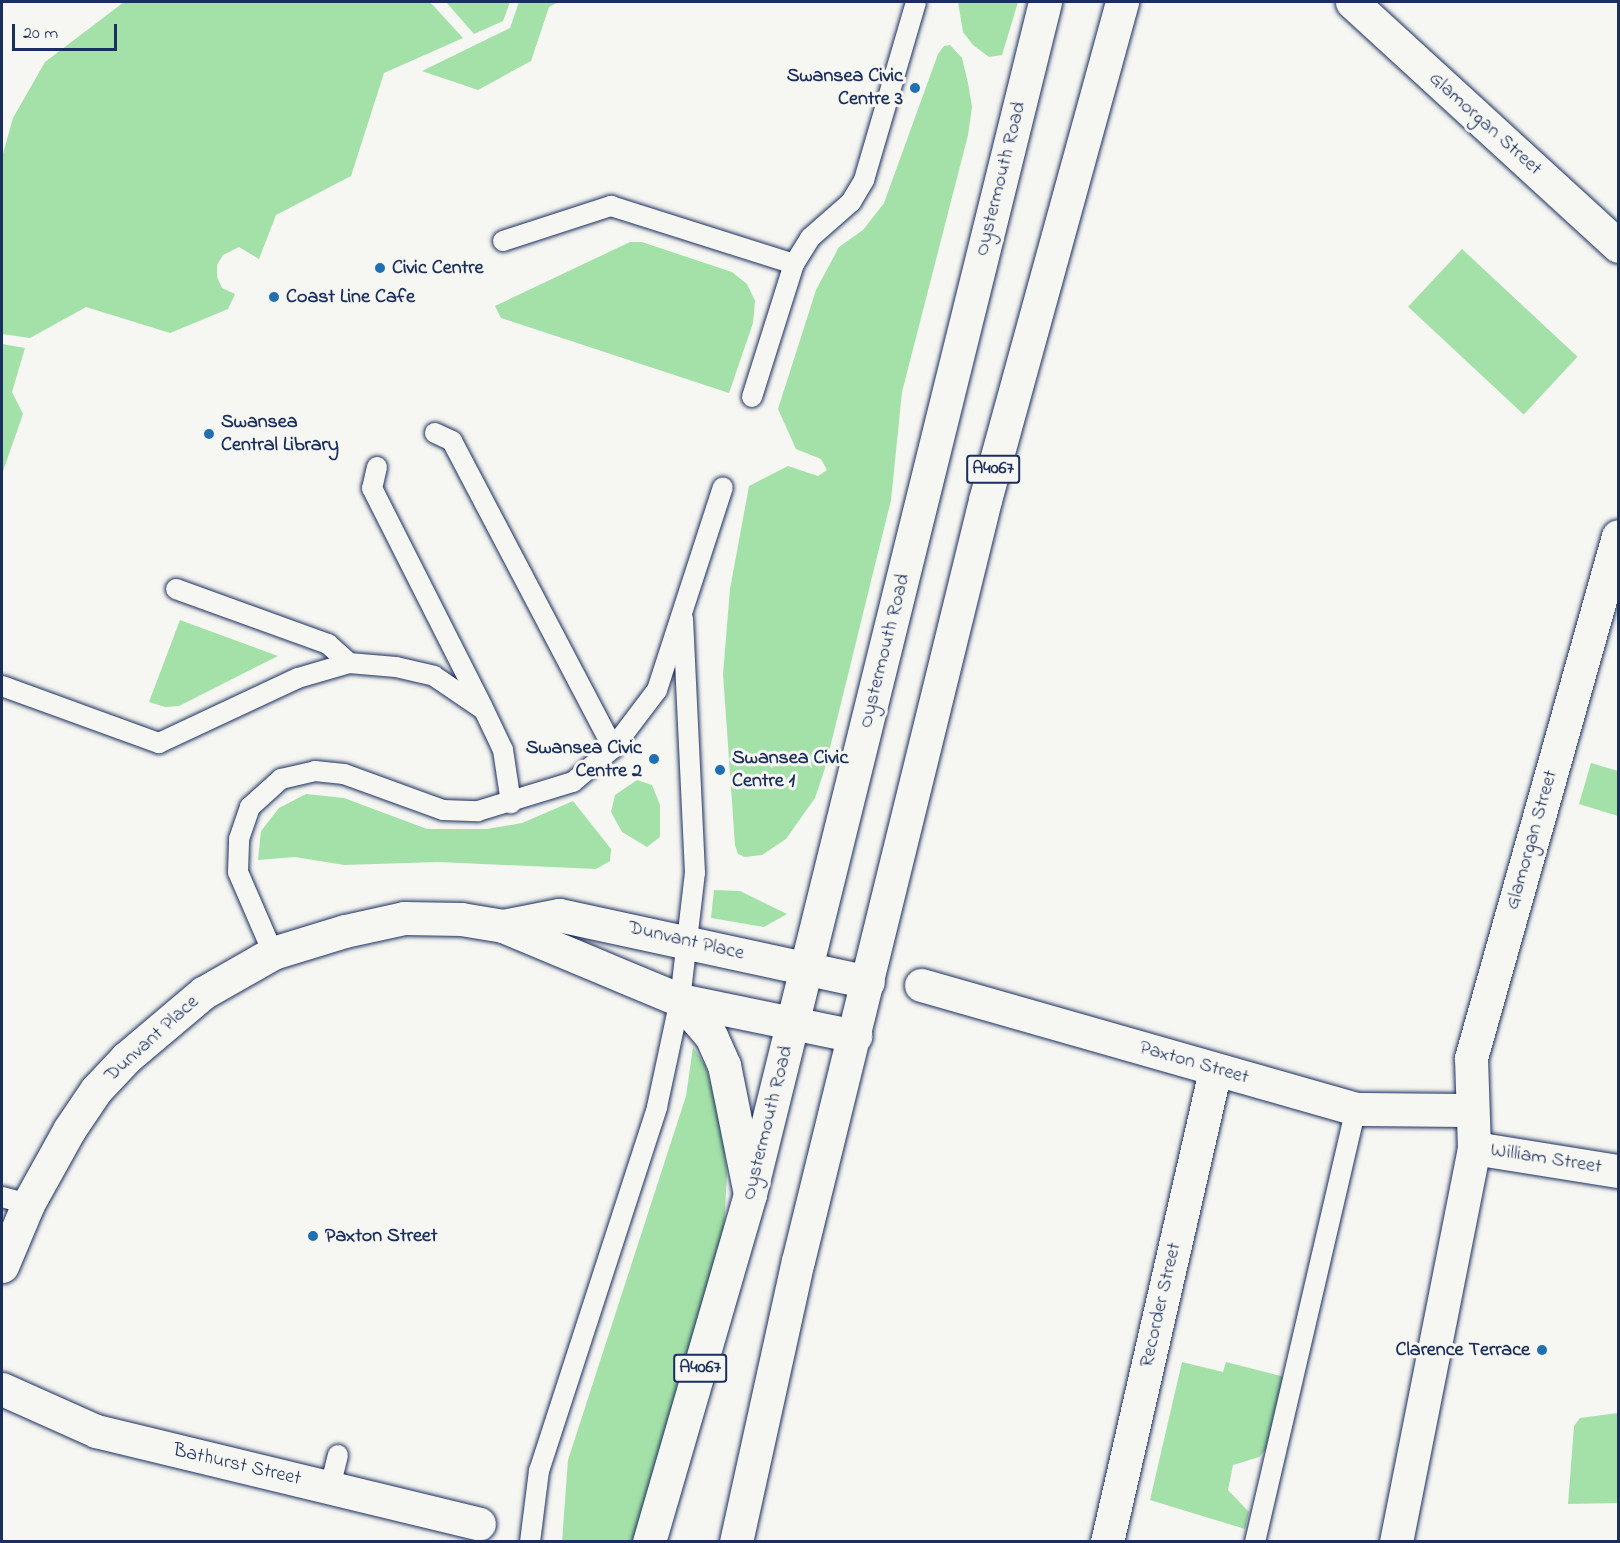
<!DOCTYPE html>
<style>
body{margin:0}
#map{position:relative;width:1620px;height:1543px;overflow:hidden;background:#f6f6f2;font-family:"Indie Flower",sans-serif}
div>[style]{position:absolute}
.green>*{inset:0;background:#a4e1a8;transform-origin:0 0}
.roads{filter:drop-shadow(0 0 2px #1b2f5e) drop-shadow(0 0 2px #1b2f5e)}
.lane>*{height:20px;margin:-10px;padding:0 10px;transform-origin:10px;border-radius:10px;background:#f6f6f2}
.street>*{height:33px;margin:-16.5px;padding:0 16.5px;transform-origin:16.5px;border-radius:16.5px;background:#f6f6f2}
.primary>*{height:33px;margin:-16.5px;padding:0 16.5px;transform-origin:16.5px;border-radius:16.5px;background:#f6f6f2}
.dots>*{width:16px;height:16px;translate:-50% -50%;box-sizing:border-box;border:3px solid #f6f6f2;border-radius:50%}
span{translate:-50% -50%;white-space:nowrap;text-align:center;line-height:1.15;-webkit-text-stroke:6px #f6f6f2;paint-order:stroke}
.shield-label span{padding:2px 4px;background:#f6f6f2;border:2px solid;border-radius:4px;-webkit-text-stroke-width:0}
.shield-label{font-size:18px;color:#1b2f5e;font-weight:700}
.poi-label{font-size:20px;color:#1b2f5e;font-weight:700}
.right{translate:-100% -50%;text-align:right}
.left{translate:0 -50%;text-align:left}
.street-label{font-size:20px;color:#1b2f5e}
.frame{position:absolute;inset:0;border:3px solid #1b2f5e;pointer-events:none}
.scale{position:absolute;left:12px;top:24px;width:105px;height:27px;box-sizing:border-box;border:3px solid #1b2f5e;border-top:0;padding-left:8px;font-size:18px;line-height:21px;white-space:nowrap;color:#1b2f5e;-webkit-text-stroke:4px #f6f6f2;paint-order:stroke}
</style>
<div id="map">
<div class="green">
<div style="clip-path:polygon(124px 2px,430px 2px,463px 38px,384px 73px,351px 176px,276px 215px,259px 259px,239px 247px,223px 255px,217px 265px,217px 277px,222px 288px,235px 294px,228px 309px,170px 333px,86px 307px,30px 338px,2px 334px,2px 157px,13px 118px,45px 62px)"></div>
<div style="clip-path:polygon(446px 2px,510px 2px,503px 21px,474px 34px)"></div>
<div style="clip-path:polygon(519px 2px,558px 2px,549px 7px,531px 61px,478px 90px,422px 71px,510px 28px)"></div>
<div style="clip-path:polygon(958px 2px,1018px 2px,1002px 55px,989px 57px,973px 45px,963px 32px)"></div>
<div style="clip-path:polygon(950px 45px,962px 58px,968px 83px,972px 107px,968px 135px,902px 392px,891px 500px,825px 768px,815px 798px,786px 839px,762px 855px,745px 857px,738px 854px,735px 845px,723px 674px,730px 589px,749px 486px,788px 466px,818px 476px,827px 470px,821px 459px,796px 449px,778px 409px,816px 290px,839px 247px,863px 230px,884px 203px,938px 54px,944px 46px)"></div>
<div style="clip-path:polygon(630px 242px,642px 242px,732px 272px,747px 284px,755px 301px,753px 323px,729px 393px,501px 318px,495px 306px)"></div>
<div style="left:1462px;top:249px;width:158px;height:79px;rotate:43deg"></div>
<div style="clip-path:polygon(2px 344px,25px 348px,12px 392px,23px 414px,2px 474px)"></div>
<div style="clip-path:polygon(180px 620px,278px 656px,179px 706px,165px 707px,149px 702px)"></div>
<div style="clip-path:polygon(1591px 763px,1618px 771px,1618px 816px,1579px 804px)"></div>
<div style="clip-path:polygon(637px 780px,652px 785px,660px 805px,660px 837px,647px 847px,622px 832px,611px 812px,615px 795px)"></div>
<div style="clip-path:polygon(306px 794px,344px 798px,427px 829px,487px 829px,522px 823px,573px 801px,611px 849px,610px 861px,596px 869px,438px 862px,344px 865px,295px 857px,258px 860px,261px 831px,279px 808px)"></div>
<div style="clip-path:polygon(714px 890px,740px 891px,787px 914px,764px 927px,711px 918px)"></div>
<div style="clip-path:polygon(693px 1047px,705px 1065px,721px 1120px,727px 1173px,724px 1229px,634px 1541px,562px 1542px,568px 1460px,686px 1096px)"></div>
<div style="clip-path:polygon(1182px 1362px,1223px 1372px,1226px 1362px,1285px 1377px,1267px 1448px,1259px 1457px,1233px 1465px,1228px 1490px,1249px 1512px,1245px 1529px,1150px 1500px)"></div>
<div style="clip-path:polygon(1618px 1413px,1618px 1503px,1568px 1504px,1574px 1426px,1580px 1418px)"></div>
</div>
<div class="roads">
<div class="lane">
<div style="left:503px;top:241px;width:114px;rotate:-18deg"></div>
<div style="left:611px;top:206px;width:192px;rotate:17.6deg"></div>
<div style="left:752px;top:397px;width:139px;rotate:-72.5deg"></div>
<div style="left:794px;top:264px;width:31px;rotate:-58deg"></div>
<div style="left:810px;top:238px;width:55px;rotate:-41.3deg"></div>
<div style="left:851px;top:202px;width:26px;rotate:-59deg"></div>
<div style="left:864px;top:180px;width:185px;rotate:-73.7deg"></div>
<div style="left:435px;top:433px;width:19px;rotate:25deg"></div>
<div style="left:452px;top:441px;width:347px;rotate:62.3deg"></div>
<div style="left:377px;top:467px;width:22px;rotate:103deg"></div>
<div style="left:372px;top:488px;width:246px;rotate:63.2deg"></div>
<div style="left:176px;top:589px;width:162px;rotate:19.9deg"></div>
<div style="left:328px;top:644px;width:28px;rotate:42deg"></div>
<div style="left:2px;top:686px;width:167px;rotate:20deg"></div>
<div style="left:159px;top:743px;width:153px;rotate:-25.1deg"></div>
<div style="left:298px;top:678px;width:53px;rotate:-16.4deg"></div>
<div style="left:349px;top:663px;width:47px;rotate:4.9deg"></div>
<div style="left:396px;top:667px;width:39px;rotate:13deg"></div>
<div style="left:434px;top:676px;width:60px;rotate:34.2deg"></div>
<div style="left:484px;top:710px;width:44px;rotate:64.6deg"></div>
<div style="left:503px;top:750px;width:54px;rotate:81.4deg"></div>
<div style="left:273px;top:953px;width:88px;rotate:-113.4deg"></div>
<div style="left:238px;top:872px;width:33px;rotate:-88deg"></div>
<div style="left:239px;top:839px;width:34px;rotate:-71deg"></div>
<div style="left:250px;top:807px;width:42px;rotate:-42.1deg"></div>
<div style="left:281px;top:779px;width:35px;rotate:-13deg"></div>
<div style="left:315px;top:771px;width:29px;rotate:6deg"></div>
<div style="left:344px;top:774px;width:105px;rotate:20deg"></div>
<div style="left:443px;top:810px;width:35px;rotate:2deg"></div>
<div style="left:478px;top:811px;width:99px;rotate:-17deg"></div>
<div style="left:573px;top:782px;width:52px;rotate:-40.4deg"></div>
<div style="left:613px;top:748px;width:73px;rotate:-52.8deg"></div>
<div style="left:657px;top:690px;width:213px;rotate:-72deg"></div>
<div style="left:2px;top:1197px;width:27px;rotate:15deg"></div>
<div style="left:330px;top:1487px;width:33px;rotate:-76deg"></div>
<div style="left:530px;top:1542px;width:72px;rotate:-82.8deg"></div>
<div style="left:539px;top:1471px;width:383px;rotate:-72deg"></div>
<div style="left:657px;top:1107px;width:109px;rotate:-77.9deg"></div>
<div style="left:680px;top:1000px;width:128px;rotate:-83.3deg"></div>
<div style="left:695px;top:873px;width:255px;rotate:-92.7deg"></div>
<div style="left:1255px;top:1542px;width:445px;rotate:-76.9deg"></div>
</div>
<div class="street">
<div style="left:1352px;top:2px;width:361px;rotate:42.5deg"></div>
<div style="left:503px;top:926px;width:57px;rotate:-11.1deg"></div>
<div style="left:559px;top:915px;width:316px;rotate:12.2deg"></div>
<div style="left:921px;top:985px;width:452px;rotate:15.9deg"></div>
<div style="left:1356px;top:1109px;width:115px;rotate:0.5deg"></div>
<div style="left:680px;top:1000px;width:48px;rotate:49.3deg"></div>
<div style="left:711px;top:1036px;width:32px;rotate:66deg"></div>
<div style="left:724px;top:1065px;width:132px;rotate:78.6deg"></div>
<div style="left:1474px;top:1148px;width:146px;rotate:9.1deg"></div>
<div style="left:2px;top:1266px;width:67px;rotate:-67.2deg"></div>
<div style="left:28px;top:1204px;width:85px;rotate:-61deg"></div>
<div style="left:69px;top:1130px;width:48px;rotate:-56deg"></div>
<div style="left:96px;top:1090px;width:44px;rotate:-46.8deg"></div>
<div style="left:126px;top:1058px;width:101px;rotate:-40.2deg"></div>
<div style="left:203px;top:993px;width:81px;rotate:-29.7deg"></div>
<div style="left:273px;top:953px;width:75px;rotate:-17deg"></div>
<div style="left:345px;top:931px;width:60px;rotate:-12.4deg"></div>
<div style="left:404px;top:918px;width:57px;rotate:1deg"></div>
<div style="left:461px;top:919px;width:43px;rotate:9.5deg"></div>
<div style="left:503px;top:926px;width:192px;rotate:22.7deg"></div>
<div style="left:680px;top:1000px;width:179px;rotate:11.6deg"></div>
<div style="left:2px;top:1389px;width:103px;rotate:24.1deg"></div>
<div style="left:96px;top:1431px;width:394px;rotate:13.6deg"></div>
<div style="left:1107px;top:1542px;width:485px;rotate:-77.1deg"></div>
<div style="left:1396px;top:1542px;width:402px;rotate:-78.8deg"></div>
<div style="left:1474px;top:1148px;width:90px;rotate:-91.9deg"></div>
<div style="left:1471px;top:1058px;width:542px;rotate:-74.27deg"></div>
</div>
<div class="primary">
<div style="left:649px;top:1542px;width:362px;rotate:-73.8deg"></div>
<div style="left:750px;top:1194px;width:1228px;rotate:-76.1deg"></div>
<div style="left:736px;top:1542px;width:288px;rotate:-77.6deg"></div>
<div style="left:798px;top:1261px;width:784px;rotate:-76.19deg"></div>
<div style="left:985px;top:500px;width:517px;rotate:-74.62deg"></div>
</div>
</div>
<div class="dots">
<div style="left:915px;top:88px;background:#1f6fb2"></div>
<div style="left:380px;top:268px;background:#1f6fb2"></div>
<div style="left:274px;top:297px;background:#1f6fb2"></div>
<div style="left:209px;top:434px;background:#1f6fb2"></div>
<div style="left:654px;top:759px;background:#1f6fb2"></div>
<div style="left:720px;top:770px;background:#1f6fb2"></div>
<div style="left:313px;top:1236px;background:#1f6fb2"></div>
<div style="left:1542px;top:1350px;background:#1f6fb2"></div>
</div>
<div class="shield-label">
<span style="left:993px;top:469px">A4067</span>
<span style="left:700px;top:1368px">A4067</span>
</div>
<div class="poi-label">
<span class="right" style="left:903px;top:88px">Swansea Civic<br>Centre 3</span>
<span class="left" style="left:392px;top:268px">Civic Centre</span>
<span class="left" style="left:286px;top:297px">Coast Line Cafe</span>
<span class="left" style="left:221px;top:434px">Swansea<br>Central Library</span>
<span class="right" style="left:642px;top:760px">Swansea Civic<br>Centre 2</span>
<span class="left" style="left:732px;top:770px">Swansea Civic<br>Centre 1</span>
<span class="left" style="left:325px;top:1236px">Paxton Street</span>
<span class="right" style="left:1530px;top:1350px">Clarence Terrace</span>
</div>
<div class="street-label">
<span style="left:1485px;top:124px;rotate:42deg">Glamorgan Street</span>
<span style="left:1001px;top:179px;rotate:-76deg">Oystermouth Road</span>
<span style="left:885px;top:651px;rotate:-76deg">Oystermouth Road</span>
<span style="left:1532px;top:840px;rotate:-74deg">Glamorgan Street</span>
<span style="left:686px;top:941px;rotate:13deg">Dunvant Place</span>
<span style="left:152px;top:1039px;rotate:-42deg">Dunvant Place</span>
<span style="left:1194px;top:1063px;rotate:16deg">Paxton Street</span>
<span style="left:768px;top:1123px;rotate:-76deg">Oystermouth Road</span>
<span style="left:1546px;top:1159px;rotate:9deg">William Street</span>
<span style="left:1161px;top:1305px;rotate:-77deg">Recorder Street</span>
<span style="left:237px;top:1465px;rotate:13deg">Bathurst Street</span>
</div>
<div class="frame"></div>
<div class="scale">20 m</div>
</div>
